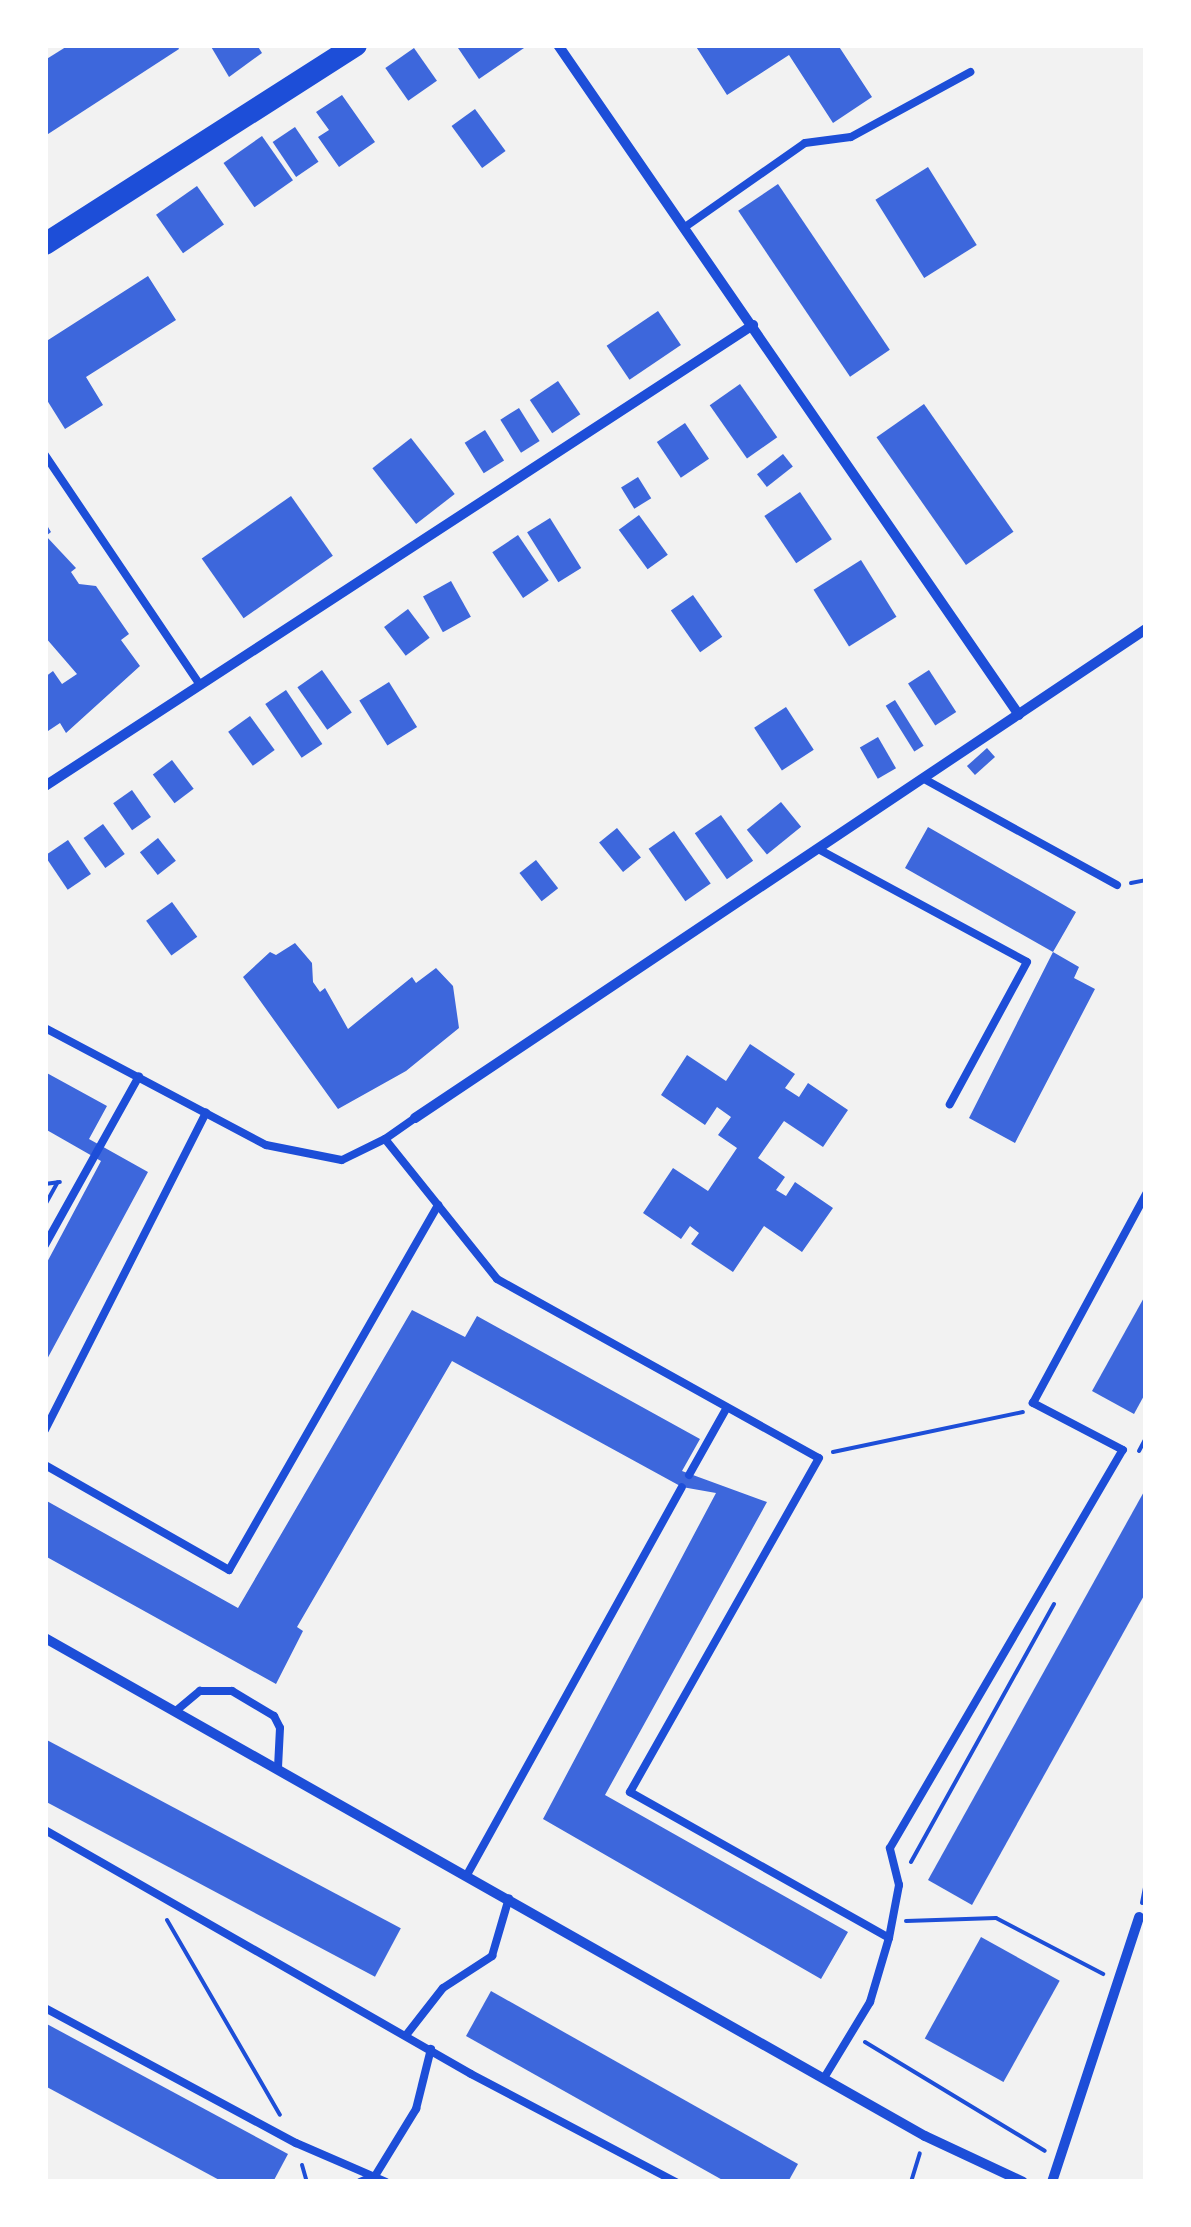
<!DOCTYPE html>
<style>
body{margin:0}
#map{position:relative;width:1191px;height:2227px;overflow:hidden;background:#f2f2f2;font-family:"PT Serif",serif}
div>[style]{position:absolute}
.building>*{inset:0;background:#3d67dc;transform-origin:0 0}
.path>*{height:4px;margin:-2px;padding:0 2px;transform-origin:2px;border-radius:2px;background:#1d4ed8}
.service>*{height:8px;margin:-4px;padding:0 4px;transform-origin:4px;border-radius:4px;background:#1d4ed8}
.minor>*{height:10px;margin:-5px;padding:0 5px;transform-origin:5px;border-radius:5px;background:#1d4ed8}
.primary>*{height:22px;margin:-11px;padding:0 11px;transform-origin:11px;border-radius:11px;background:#1d4ed8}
span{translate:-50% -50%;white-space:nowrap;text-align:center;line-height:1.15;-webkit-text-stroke:8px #fff;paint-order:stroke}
.frame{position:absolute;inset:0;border:48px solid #fff;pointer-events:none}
</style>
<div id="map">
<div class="building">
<div style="clip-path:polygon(69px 45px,177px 45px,179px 49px,45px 136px,45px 60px)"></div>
<div style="clip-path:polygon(210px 45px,257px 45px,262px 53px,229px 77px)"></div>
<div style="clip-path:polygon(456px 45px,522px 45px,524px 48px,479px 79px)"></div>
<div style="clip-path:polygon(695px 45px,838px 45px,872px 97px,833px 123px,789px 55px,727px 95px)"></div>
<div style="left:414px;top:48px;width:40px;height:35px;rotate:55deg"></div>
<div style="clip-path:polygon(342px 95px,375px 142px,339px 167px,318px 137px,329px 130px,316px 112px)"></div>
<div style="left:475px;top:109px;width:52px;height:29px;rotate:54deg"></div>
<div style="left:295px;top:127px;width:42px;height:27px;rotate:56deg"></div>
<div style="left:262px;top:136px;width:54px;height:47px;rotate:55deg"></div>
<div style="left:928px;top:167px;width:92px;height:62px;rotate:58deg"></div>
<div style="left:778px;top:184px;width:200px;height:48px;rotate:56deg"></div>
<div style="left:197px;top:186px;width:47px;height:50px;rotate:55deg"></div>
<div style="clip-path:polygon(148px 276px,176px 320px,86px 377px,103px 405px,65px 429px,45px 397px,45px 342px)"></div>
<div style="left:658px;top:311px;width:41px;height:62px;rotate:56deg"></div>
<div style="left:558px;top:381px;width:40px;height:34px;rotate:56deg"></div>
<div style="left:740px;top:384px;width:65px;height:37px;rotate:55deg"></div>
<div style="left:924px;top:404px;width:156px;height:58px;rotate:55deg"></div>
<div style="left:519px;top:408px;width:39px;height:22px;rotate:58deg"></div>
<div style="left:685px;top:423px;width:43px;height:34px;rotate:56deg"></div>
<div style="left:485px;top:430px;width:36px;height:24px;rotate:58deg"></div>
<div style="left:411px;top:438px;width:71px;height:49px;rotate:52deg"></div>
<div style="left:783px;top:454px;width:16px;height:33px;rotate:52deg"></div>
<div style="left:638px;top:477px;width:25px;height:20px;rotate:58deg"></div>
<div style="left:800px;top:492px;width:57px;height:43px;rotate:56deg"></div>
<div style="left:291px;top:496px;width:73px;height:109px;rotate:55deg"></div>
<div style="left:639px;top:515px;width:49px;height:25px;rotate:54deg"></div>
<div style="left:550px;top:518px;width:59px;height:27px;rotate:58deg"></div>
<div style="clip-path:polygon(45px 522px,51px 532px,46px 536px,76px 568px,71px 572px,79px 584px,96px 586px,129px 634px,121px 640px,140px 666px,66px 733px,60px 723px,45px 733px,45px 677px,53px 671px,62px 684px,77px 674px,45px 637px)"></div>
<div style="left:518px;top:535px;width:55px;height:31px;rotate:56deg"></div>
<div style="left:861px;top:560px;width:67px;height:56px;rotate:58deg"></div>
<div style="left:451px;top:581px;width:41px;height:32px;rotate:61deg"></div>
<div style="left:693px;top:595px;width:51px;height:27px;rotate:55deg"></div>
<div style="left:408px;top:609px;width:36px;height:30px;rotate:53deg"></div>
<div style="left:322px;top:670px;width:52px;height:30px;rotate:55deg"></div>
<div style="left:929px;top:670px;width:50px;height:25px;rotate:57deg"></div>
<div style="left:389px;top:682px;width:53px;height:35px;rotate:58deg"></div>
<div style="left:286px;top:690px;width:65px;height:25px;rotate:56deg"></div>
<div style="left:895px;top:700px;width:54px;height:11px;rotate:58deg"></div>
<div style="left:786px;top:707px;width:51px;height:38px;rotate:57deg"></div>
<div style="left:250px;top:716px;width:42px;height:27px;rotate:54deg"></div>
<div style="left:878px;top:737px;width:36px;height:21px;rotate:60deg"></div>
<div style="left:987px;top:748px;width:12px;height:27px;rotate:48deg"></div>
<div style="left:172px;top:760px;width:36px;height:24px;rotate:53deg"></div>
<div style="left:132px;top:790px;width:33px;height:23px;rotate:55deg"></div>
<div style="left:781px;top:802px;width:32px;height:44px;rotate:51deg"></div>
<div style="left:721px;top:815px;width:56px;height:32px;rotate:55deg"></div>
<div style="left:103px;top:824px;width:37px;height:24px;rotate:54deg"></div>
<div style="clip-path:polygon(928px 827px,1076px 912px,1053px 952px,1079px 967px,1074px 978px,1095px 989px,1015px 1143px,969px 1118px,1053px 952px,905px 868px)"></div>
<div style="left:617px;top:828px;width:38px;height:23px;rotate:51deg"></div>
<div style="left:674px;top:831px;width:64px;height:31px;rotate:55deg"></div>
<div style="left:158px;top:838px;width:29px;height:23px;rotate:52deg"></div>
<div style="left:68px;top:840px;width:41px;height:28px;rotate:56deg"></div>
<div style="left:536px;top:860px;width:36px;height:21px;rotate:52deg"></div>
<div style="left:172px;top:902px;width:43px;height:32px;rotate:54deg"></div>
<div style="clip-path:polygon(295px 943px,312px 963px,313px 982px,320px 992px,325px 988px,348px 1029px,412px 977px,416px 983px,436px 968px,453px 986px,459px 1028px,406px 1071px,338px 1109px,243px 977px,270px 952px,276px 955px)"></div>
<div style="clip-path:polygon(750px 1044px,795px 1074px,785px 1088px,799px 1097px,808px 1083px,848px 1110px,823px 1147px,784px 1121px,758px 1158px,785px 1177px,776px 1190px,786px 1196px,795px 1182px,833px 1208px,802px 1252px,764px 1226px,733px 1272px,691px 1244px,699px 1233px,690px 1226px,681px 1239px,643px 1213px,673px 1168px,708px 1191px,737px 1148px,718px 1135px,731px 1117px,717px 1107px,705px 1125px,661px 1095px,687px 1055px,726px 1081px)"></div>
<div style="clip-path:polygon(45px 1072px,107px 1106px,89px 1139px,148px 1172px,45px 1363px,45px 1266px,101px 1161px,45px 1129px)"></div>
<div style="clip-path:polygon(1146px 1294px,1146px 1392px,1134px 1414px,1092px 1391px)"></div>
<div style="clip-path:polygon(412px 1310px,465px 1337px,477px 1316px,700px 1439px,682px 1471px,767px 1502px,605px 1795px,848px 1932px,821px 1979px,543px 1819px,716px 1493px,682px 1487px,452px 1361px,297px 1627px,303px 1631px,276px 1684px,45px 1556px,45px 1500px,238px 1608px)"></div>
<div style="clip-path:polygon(1146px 1488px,1146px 1592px,972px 1905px,928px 1880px)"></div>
<div style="left:45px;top:1739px;width:403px;height:55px;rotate:28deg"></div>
<div style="left:981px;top:1937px;width:90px;height:116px;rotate:29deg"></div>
<div style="clip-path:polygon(491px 1991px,798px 2164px,788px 2182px,726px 2182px,466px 2036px)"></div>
<div style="clip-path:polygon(45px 2023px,288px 2154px,273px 2182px,223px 2182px,45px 2086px)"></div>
</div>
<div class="path">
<div style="left:1131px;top:883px;width:15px;rotate:-11deg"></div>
<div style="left:45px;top:1184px;width:15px;rotate:-8deg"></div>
<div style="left:45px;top:1205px;width:26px;rotate:-61deg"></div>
<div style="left:1139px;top:1451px;width:15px;rotate:-62deg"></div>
<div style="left:833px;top:1452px;width:194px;rotate:-11.9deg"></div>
<div style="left:911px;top:1862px;width:295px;rotate:-61deg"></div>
<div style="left:1142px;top:1903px;width:21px;rotate:-79deg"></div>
<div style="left:167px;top:1920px;width:225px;rotate:59.9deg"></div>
<div style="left:906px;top:1921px;width:90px;rotate:-1.9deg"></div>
<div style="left:996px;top:1918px;width:121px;rotate:27.6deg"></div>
<div style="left:865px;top:2042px;width:210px;rotate:31.2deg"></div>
<div style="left:302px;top:2165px;width:18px;rotate:74deg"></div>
<div style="left:911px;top:2182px;width:30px;rotate:-73deg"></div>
</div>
<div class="service">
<div style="left:685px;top:227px;width:146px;rotate:-35deg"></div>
<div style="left:805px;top:143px;width:46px;rotate:-7.4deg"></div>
<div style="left:851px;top:137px;width:136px;rotate:-28.6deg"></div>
<div style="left:45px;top:455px;width:277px;rotate:56deg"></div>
<div style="left:926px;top:780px;width:218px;rotate:28.8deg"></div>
<div style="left:820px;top:850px;width:235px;rotate:28.4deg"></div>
<div style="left:1027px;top:962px;width:162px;rotate:118.5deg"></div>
<div style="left:45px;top:1028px;width:250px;rotate:27.9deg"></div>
<div style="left:266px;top:1145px;width:77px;rotate:11.2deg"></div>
<div style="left:342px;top:1160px;width:48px;rotate:-26deg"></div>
<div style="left:415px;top:1118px;width:37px;rotate:145deg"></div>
<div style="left:385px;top:1139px;width:179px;rotate:51.3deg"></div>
<div style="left:497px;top:1279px;width:368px;rotate:29.1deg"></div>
<div style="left:819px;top:1458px;width:384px;rotate:119.5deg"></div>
<div style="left:630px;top:1792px;width:297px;rotate:29.4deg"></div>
<div style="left:45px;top:1245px;width:193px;rotate:-60.9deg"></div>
<div style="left:45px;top:1430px;width:356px;rotate:-63.1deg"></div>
<div style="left:45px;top:1465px;width:212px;rotate:29.7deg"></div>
<div style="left:229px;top:1570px;width:421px;rotate:-60.2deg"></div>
<div style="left:689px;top:1475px;width:76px;rotate:-60.7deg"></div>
<div style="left:177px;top:1710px;width:30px;rotate:-40deg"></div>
<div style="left:200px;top:1691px;width:32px"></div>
<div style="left:232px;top:1691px;width:49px;rotate:30.8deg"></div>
<div style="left:274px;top:1716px;width:13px;rotate:63deg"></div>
<div style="left:280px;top:1728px;width:40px;rotate:92.9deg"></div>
<div style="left:45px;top:1830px;width:491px;rotate:29.8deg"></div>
<div style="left:471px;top:2074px;width:232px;rotate:27.8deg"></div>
<div style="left:468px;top:1873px;width:441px;rotate:-61deg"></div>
<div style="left:45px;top:2008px;width:285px;rotate:28.3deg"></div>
<div style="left:296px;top:2143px;width:98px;rotate:23.4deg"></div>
<div style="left:407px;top:2034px;width:58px;rotate:-52deg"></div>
<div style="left:443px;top:1988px;width:59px;rotate:-33.1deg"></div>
<div style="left:492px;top:1956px;width:60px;rotate:-73.7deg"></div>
<div style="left:824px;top:2078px;width:89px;rotate:-58.8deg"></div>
<div style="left:870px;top:2002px;width:67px;rotate:-73.5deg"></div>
<div style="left:889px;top:1938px;width:54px;rotate:-79.3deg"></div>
<div style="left:899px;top:1885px;width:38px;rotate:-104deg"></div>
<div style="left:890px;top:1848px;width:461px;rotate:-59.7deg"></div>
<div style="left:1123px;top:1450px;width:102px;rotate:-152.4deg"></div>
<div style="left:1033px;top:1403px;width:238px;rotate:-61.6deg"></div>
<div style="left:360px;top:2182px;width:16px;rotate:-22deg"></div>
<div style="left:375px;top:2176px;width:79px;rotate:-58.5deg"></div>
<div style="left:416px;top:2109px;width:62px;rotate:-76deg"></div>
</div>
<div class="minor">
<div style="left:558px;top:45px;width:813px;rotate:55.47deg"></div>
<div style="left:45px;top:786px;width:845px;rotate:-33.07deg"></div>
<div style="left:415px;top:1118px;width:879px;rotate:-33.78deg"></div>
<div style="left:45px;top:1638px;width:1011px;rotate:29.51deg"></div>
<div style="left:925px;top:2136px;width:108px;rotate:25.1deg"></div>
<div style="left:1052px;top:2182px;width:279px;rotate:-71.8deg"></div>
</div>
<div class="primary">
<div style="left:45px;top:244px;width:369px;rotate:-32.6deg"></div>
</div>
<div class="frame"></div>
</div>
